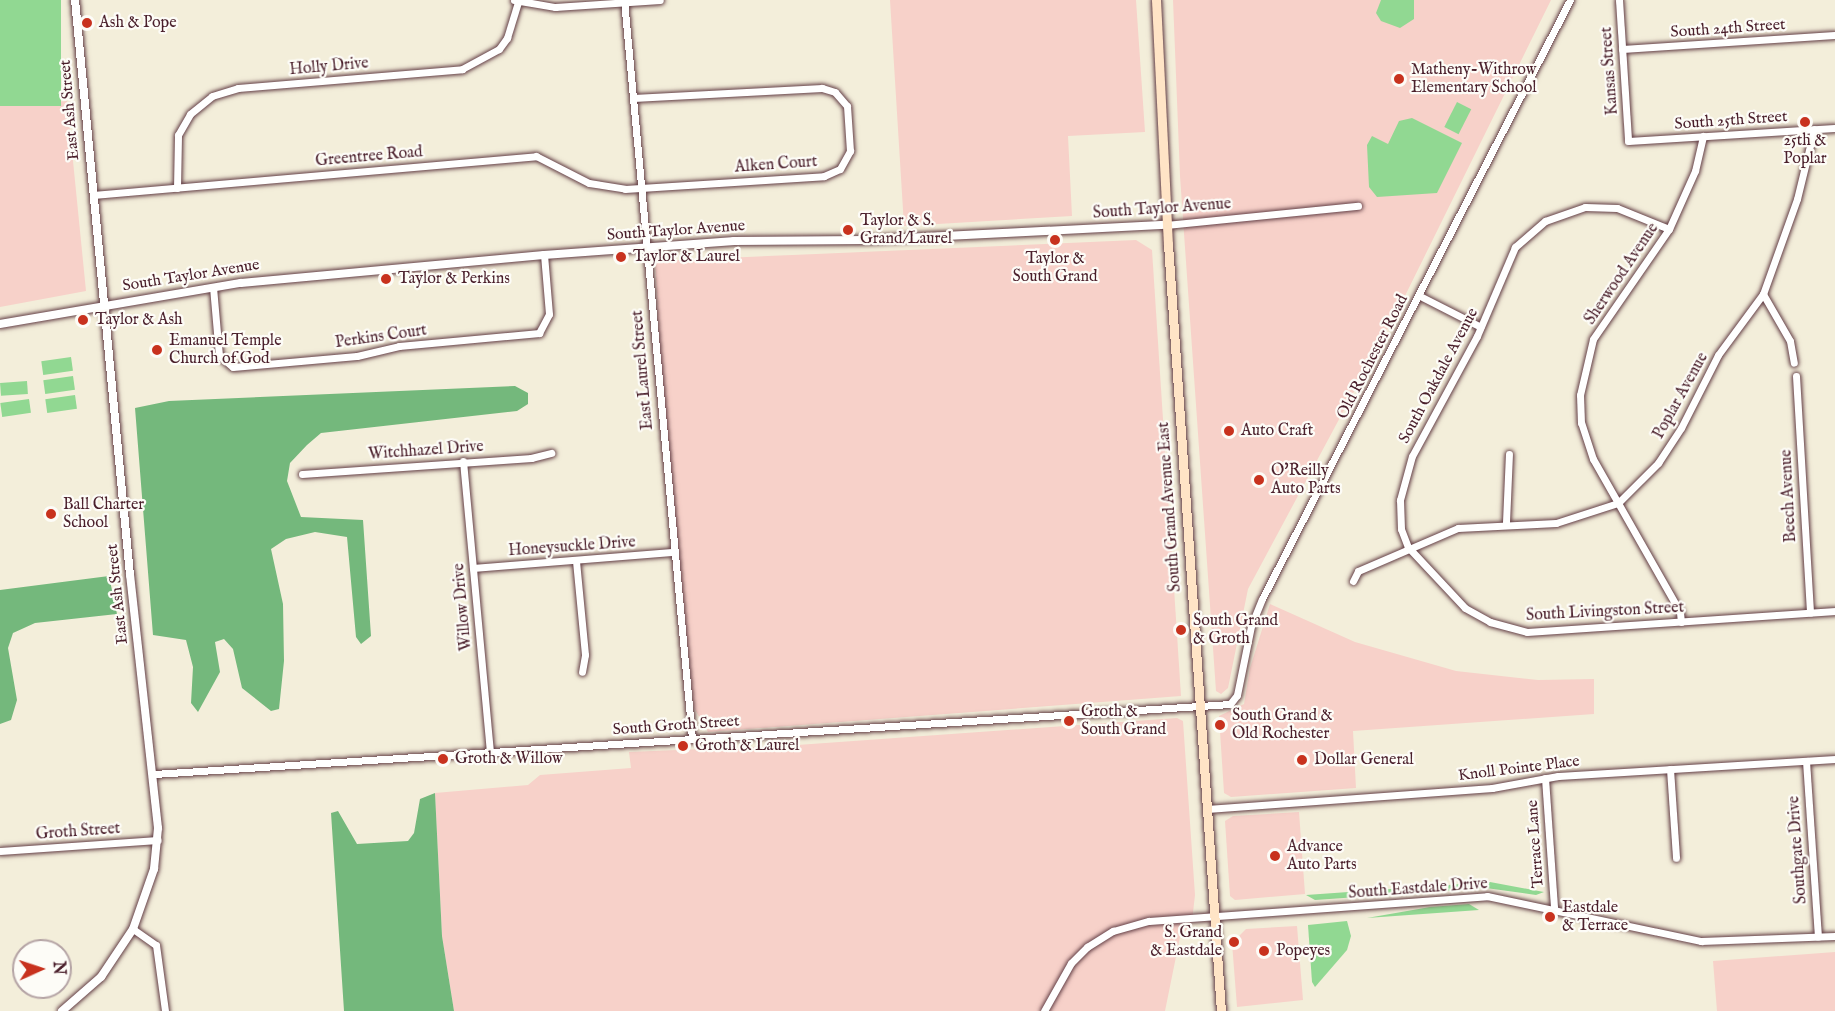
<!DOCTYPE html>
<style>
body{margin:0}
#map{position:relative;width:1835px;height:1011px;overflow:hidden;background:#f3eeda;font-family:"IM FELL English",serif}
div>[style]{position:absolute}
.built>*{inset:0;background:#f7d1c9}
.green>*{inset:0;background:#91d892;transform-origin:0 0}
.forest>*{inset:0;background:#74b87c}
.roads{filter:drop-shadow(0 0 2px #633e45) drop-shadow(0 0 2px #633e45)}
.minor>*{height:7px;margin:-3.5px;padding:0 3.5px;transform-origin:3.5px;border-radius:3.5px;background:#fff}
.tertiary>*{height:8px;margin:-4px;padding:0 4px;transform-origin:4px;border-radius:4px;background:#fff}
.secondary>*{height:9px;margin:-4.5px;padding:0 4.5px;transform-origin:4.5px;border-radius:4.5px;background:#ffe4c6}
.dots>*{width:16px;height:16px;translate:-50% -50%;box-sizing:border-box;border:3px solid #fdfcf7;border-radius:50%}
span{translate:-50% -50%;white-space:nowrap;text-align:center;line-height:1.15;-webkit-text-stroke:4.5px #fdfcf7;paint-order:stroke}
.poi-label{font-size:16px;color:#4a1f2b}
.left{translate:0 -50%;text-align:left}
.right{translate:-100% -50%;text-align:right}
.street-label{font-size:16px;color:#4a1f2b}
.north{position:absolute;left:12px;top:939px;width:60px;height:60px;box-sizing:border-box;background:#fdfcf7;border:2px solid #b5a4a5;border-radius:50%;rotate:87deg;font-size:16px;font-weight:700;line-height:24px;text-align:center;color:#4a1f2b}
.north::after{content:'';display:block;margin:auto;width:21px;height:27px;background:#c8321e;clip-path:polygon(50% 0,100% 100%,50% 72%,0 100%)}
</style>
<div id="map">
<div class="built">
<div style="clip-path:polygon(890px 0,1136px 0,1145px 132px,1068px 136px,1072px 216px,904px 226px)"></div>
<div style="clip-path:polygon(1173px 0,1551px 0,1402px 302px,1248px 589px,1228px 688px,1221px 694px,1216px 691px,1180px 176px)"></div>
<div style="clip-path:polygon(67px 101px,86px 291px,0 307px,0 106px)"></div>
<div style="clip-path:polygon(1136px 240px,1152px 250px,1181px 696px,708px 732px,694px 708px,662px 384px,655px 261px)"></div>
<div style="clip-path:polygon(1270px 604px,1355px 642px,1456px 671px,1538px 680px,1594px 679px,1594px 714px,1353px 731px,1356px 788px,1231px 797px,1224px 793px,1219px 716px,1244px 704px,1250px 668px)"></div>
<div style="clip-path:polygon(1177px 718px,1183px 721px,1195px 895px,1191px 930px,1181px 932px,1165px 1011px,454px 1011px,442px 936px,435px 793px,528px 785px,540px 775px,631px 768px,629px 752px,797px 745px)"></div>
<div style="clip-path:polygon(1299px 812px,1305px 894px,1235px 900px,1230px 896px,1225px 821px,1233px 816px)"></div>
<div style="clip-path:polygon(1297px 926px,1303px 1000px,1237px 1007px,1232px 943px,1246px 929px)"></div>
<div style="clip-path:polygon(1835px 952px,1835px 1011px,1717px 1011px,1713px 961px)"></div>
</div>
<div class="green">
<div style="left:0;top:0;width:61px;height:106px"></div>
<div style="clip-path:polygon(1381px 0,1414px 0,1414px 19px,1400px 28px,1381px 21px,1376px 13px)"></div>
<div style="left:1457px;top:102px;width:16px;height:28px;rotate:27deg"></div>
<div style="clip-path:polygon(1412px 118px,1462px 143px,1437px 193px,1377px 197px,1369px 187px,1367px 145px,1372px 136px,1388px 144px,1399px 121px)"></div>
<div style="left:71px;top:357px;width:14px;height:30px;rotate:82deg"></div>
<div style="left:73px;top:376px;width:14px;height:30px;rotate:82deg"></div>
<div style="left:27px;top:381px;width:13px;height:27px;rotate:86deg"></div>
<div style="left:75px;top:395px;width:14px;height:30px;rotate:82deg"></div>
<div style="left:29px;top:399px;width:14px;height:29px;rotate:82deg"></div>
<div style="clip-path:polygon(1490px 882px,1544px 892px,1536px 895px,1486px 888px,1315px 900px,1306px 895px)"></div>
<div style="clip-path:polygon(1469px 904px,1479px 910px,1367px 918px,1430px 907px)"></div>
<div style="clip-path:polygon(1347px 921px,1351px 936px,1347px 950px,1315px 987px,1312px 982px,1308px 925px)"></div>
</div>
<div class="forest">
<div style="clip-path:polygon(515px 386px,528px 393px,528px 404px,517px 411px,321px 433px,307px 445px,290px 463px,287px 481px,301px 517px,363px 520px,371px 636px,361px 644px,356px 637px,347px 537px,315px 532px,286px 539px,271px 549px,283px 604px,284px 661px,279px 709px,271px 711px,242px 688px,233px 649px,224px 639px,215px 642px,220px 672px,198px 712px,191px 703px,193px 667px,186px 640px,153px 635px,135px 408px,169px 401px)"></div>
<div style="clip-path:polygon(109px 576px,117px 614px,35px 623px,13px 633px,8px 648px,17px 700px,11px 720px,0 724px,0 590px)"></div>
<div style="clip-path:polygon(435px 793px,442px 936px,454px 1011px,344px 1011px,331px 813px,338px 811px,357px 844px,408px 841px,414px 833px,420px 799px)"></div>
</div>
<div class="roads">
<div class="minor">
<div style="left:514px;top:0;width:42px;rotate:9.7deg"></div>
<div style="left:555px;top:7px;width:105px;rotate:-3.8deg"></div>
<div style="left:624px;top:0;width:741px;rotate:84.74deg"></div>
<div style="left:1619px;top:0;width:141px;rotate:86.3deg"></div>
<div style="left:1628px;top:141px;width:207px;rotate:-3.6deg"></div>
<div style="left:1622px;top:49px;width:213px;rotate:-3.8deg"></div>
<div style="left:177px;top:188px;width:53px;rotate:-88.9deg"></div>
<div style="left:178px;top:135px;width:24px;rotate:-60deg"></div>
<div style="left:190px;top:114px;width:28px;rotate:-39deg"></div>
<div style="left:212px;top:96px;width:27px;rotate:-17deg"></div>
<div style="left:238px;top:88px;width:225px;rotate:-4.8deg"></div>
<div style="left:462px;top:69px;width:42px;rotate:-28.4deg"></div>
<div style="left:499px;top:49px;width:14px;rotate:-54deg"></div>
<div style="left:507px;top:38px;width:39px;rotate:-73deg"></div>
<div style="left:93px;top:195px;width:445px;rotate:-5deg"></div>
<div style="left:536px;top:156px;width:59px;rotate:27deg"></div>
<div style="left:589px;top:183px;width:36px;rotate:9deg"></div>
<div style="left:625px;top:189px;width:199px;rotate:-3.7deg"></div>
<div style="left:824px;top:176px;width:17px;rotate:-24deg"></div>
<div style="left:840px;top:169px;width:21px;rotate:-61deg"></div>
<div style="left:850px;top:151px;width:45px;rotate:-93.8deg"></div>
<div style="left:847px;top:106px;width:18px;rotate:-131deg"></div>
<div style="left:835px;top:92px;width:14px;rotate:-163deg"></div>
<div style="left:822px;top:88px;width:189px;rotate:177deg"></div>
<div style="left:1166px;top:225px;width:193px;rotate:-5.7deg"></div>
<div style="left:1669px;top:229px;width:56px;rotate:-158deg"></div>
<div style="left:1617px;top:208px;width:32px;rotate:-178deg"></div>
<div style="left:1585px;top:207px;width:42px;rotate:160.7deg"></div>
<div style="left:1545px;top:221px;width:40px;rotate:139deg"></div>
<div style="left:1515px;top:247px;width:97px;rotate:113.1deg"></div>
<div style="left:1477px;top:336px;width:136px;rotate:118.4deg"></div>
<div style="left:1412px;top:456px;width:46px;rotate:105.3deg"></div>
<div style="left:1400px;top:500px;width:29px;rotate:88deg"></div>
<div style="left:1401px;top:529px;width:19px;rotate:69deg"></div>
<div style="left:1408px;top:547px;width:83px;rotate:46.9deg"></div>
<div style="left:1465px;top:608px;width:29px;rotate:29deg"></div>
<div style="left:1490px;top:622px;width:38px;rotate:15deg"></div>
<div style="left:1527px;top:632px;width:309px;rotate:-3.9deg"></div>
<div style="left:213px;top:287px;width:68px;rotate:85deg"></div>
<div style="left:219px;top:355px;width:18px;rotate:41deg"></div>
<div style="left:233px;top:367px;width:124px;rotate:-5.1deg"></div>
<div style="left:357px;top:356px;width:43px;rotate:-13.4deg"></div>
<div style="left:399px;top:346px;width:141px;rotate:-5.3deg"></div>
<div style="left:539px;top:333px;width:21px;rotate:-62deg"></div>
<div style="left:549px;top:314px;width:59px;rotate:-94.8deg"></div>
<div style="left:1763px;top:294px;width:54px;rotate:60.1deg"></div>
<div style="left:1790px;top:341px;width:22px;rotate:80deg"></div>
<div style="left:1420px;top:296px;width:68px;rotate:26.9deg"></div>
<div style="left:1796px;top:376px;width:237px;rotate:86.6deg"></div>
<div style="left:463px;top:461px;width:290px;rotate:84.7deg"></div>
<div style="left:302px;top:474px;width:230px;rotate:-4deg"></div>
<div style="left:531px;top:458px;width:21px;rotate:-14deg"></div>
<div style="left:1506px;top:522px;width:68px;rotate:-87.5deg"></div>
<div style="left:576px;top:561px;width:94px;rotate:84.5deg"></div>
<div style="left:585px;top:655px;width:17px;rotate:100deg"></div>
<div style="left:473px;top:568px;width:202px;rotate:-4.6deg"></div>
<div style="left:1353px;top:581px;width:11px;rotate:-63deg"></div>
<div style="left:1358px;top:571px;width:109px;rotate:-23.3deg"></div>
<div style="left:1458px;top:528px;width:98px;rotate:-2.9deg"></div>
<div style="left:1556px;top:523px;width:65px;rotate:-17.9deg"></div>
<div style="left:1618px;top:503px;width:57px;rotate:-45deg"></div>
<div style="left:1658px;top:463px;width:42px;rotate:-56.7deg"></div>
<div style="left:1681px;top:428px;width:82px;rotate:-63.1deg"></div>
<div style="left:1718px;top:355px;width:76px;rotate:-53.6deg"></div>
<div style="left:1763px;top:294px;width:101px;rotate:-70.3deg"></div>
<div style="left:1797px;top:199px;width:72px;rotate:-76.3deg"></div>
<div style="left:1681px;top:622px;width:10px;rotate:-96deg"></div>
<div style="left:1680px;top:612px;width:176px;rotate:-119.6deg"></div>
<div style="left:1593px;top:459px;width:38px;rotate:-108deg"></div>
<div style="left:1581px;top:423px;width:28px;rotate:-92deg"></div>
<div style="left:1580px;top:395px;width:57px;rotate:-76.9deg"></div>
<div style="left:1593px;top:339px;width:134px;rotate:-55.4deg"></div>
<div style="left:1669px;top:229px;width:64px;rotate:-65.9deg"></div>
<div style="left:1695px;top:171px;width:36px;rotate:-77deg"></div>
<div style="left:1806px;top:761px;width:176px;rotate:86.1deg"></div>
<div style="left:1670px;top:769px;width:89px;rotate:86.1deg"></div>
<div style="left:154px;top:774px;width:1078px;rotate:-3.72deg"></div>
<div style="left:1230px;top:704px;width:11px;rotate:-52deg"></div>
<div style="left:1237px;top:695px;width:70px;rotate:-78.5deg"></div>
<div style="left:1251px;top:626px;width:29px;rotate:-68deg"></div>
<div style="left:1262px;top:599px;width:674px;rotate:-62.79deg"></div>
<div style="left:1545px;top:778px;width:130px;rotate:86deg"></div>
<div style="left:1207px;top:809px;width:286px;rotate:-4.2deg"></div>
<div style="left:1492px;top:788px;width:67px;rotate:-10.3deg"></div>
<div style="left:1558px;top:776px;width:278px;rotate:-3.5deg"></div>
<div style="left:0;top:851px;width:158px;rotate:-4deg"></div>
<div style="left:133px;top:929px;width:28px;rotate:35deg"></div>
<div style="left:156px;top:945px;width:67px;rotate:82.2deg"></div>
<div style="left:1044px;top:1011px;width:55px;rotate:-60.6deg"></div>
<div style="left:1071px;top:963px;width:23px;rotate:-45deg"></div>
<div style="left:1087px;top:947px;width:31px;rotate:-32deg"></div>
<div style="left:1113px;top:931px;width:37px;rotate:-16deg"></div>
<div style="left:1149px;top:921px;width:339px;rotate:-4.2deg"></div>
<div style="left:1487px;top:896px;width:219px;rotate:11.9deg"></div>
<div style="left:1701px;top:941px;width:134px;rotate:-2.1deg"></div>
</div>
<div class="tertiary">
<div style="left:0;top:324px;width:244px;rotate:-9.7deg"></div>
<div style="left:241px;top:283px;width:304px;rotate:-5.3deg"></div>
<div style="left:544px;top:255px;width:191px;rotate:-4.2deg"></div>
<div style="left:734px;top:241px;width:132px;rotate:-0.4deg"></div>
<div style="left:866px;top:240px;width:300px;rotate:-2.9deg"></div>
<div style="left:62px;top:1011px;width:52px;rotate:-41.1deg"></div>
<div style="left:101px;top:977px;width:58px;rotate:-56.3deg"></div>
<div style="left:133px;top:929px;width:64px;rotate:-70.7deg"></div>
<div style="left:154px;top:869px;width:41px;rotate:-84.4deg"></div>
<div style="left:158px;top:828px;width:255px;rotate:-96.3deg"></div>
<div style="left:130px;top:575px;width:578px;rotate:-95.46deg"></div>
</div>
<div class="secondary">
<div style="left:1156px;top:0;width:244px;rotate:87.2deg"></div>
<div style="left:1168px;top:244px;width:769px;rotate:86.05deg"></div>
</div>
</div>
<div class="dots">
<div style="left:87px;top:23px;background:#c8321e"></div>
<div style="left:1399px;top:79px;background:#c8321e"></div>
<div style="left:1805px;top:122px;background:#c8321e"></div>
<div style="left:848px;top:230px;background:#c8321e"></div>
<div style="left:1055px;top:240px;background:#c8321e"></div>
<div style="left:621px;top:257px;background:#c8321e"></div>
<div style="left:386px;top:279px;background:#c8321e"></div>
<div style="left:83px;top:320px;background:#c8321e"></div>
<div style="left:157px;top:350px;background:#c8321e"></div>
<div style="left:1229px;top:431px;background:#c8321e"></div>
<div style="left:1259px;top:480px;background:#c8321e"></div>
<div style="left:51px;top:514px;background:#c8321e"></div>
<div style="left:1181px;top:630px;background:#c8321e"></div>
<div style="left:1069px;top:721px;background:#c8321e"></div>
<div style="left:1220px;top:725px;background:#c8321e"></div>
<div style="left:683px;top:746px;background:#c8321e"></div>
<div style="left:443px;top:759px;background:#c8321e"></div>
<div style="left:1302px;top:760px;background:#c8321e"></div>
<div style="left:1275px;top:856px;background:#c8321e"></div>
<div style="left:1550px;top:917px;background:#c8321e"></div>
<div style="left:1234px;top:942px;background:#c8321e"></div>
<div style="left:1264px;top:951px;background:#c8321e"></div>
</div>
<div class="poi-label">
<span class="left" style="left:99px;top:23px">Ash &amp; Pope</span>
<span class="left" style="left:1411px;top:79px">Matheny-Withrow<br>Elementary School</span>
<span style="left:1805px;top:150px">25th &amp;<br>Poplar</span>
<span class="left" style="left:860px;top:230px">Taylor &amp; S.<br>Grand/Laurel</span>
<span class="left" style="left:633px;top:257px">Taylor &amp; Laurel</span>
<span style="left:1055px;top:268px">Taylor &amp;<br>South Grand</span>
<span class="left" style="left:398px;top:279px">Taylor &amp; Perkins</span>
<span class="left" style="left:95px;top:320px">Taylor &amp; Ash</span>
<span class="left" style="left:169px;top:350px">Emanuel Temple<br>Church of God</span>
<span class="left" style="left:1241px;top:431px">Auto Craft</span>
<span class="left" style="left:1271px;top:480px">O'Reilly<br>Auto Parts</span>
<span class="left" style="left:63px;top:514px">Ball Charter<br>School</span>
<span class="left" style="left:1193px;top:630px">South Grand<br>&amp; Groth</span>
<span class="left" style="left:1081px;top:721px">Groth &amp;<br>South Grand</span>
<span class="left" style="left:1232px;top:725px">South Grand &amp;<br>Old Rochester</span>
<span class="left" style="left:695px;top:746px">Groth &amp; Laurel</span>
<span class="left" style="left:455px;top:759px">Groth &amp; Willow</span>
<span class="left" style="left:1314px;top:760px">Dollar General</span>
<span class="left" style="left:1287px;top:856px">Advance<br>Auto Parts</span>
<span class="left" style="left:1562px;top:917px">Eastdale<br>&amp; Terrace</span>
<span class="right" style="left:1222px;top:942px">S. Grand<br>&amp; Eastdale</span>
<span class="left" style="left:1276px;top:951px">Popeyes</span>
</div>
<div class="street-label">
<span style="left:1728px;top:29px;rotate:-4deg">South 24th Street</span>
<span style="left:329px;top:67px;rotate:-5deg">Holly Drive</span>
<span style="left:1610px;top:71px;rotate:-94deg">Kansas Street</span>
<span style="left:70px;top:110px;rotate:-95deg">East Ash Street</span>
<span style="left:1731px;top:121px;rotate:-4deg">South 25th Street</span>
<span style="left:369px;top:157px;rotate:-5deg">Greentree Road</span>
<span style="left:776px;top:165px;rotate:-4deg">Alken Court</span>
<span style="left:1162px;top:209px;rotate:-4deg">South Taylor Avenue</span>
<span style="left:676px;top:231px;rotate:-4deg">South Taylor Avenue</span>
<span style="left:1622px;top:274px;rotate:-56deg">Sherwood Avenue</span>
<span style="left:191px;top:276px;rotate:-9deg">South Taylor Avenue</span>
<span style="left:381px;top:337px;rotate:-8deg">Perkins Court</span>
<span style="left:1373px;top:357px;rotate:-63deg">Old Rochester Road</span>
<span style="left:643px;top:370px;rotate:-95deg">East Laurel Street</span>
<span style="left:1439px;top:376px;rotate:-62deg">South Oakdale Avenue</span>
<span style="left:1681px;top:396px;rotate:-61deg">Poplar Avenue</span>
<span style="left:426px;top:451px;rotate:-4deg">Witchhazel Drive</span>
<span style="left:1789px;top:496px;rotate:-93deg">Beech Avenue</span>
<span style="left:1170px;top:507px;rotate:-94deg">South Grand Avenue East</span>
<span style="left:572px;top:547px;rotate:-4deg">Honeysuckle Drive</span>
<span style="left:118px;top:594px;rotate:-96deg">East Ash Street</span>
<span style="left:463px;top:607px;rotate:-95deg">Willow Drive</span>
<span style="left:1605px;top:612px;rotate:-3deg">South Livingston Street</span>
<span style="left:676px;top:726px;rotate:-4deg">South Groth Street</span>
<span style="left:1519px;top:769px;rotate:-7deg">Knoll Pointe Place</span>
<span style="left:78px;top:832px;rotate:-4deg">Groth Street</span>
<span style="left:1536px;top:844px;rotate:-94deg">Terrace Lane</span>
<span style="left:1798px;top:850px;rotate:-94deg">Southgate Drive</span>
<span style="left:1418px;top:889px;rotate:-4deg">South Eastdale Drive</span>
</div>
<div class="north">N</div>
</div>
